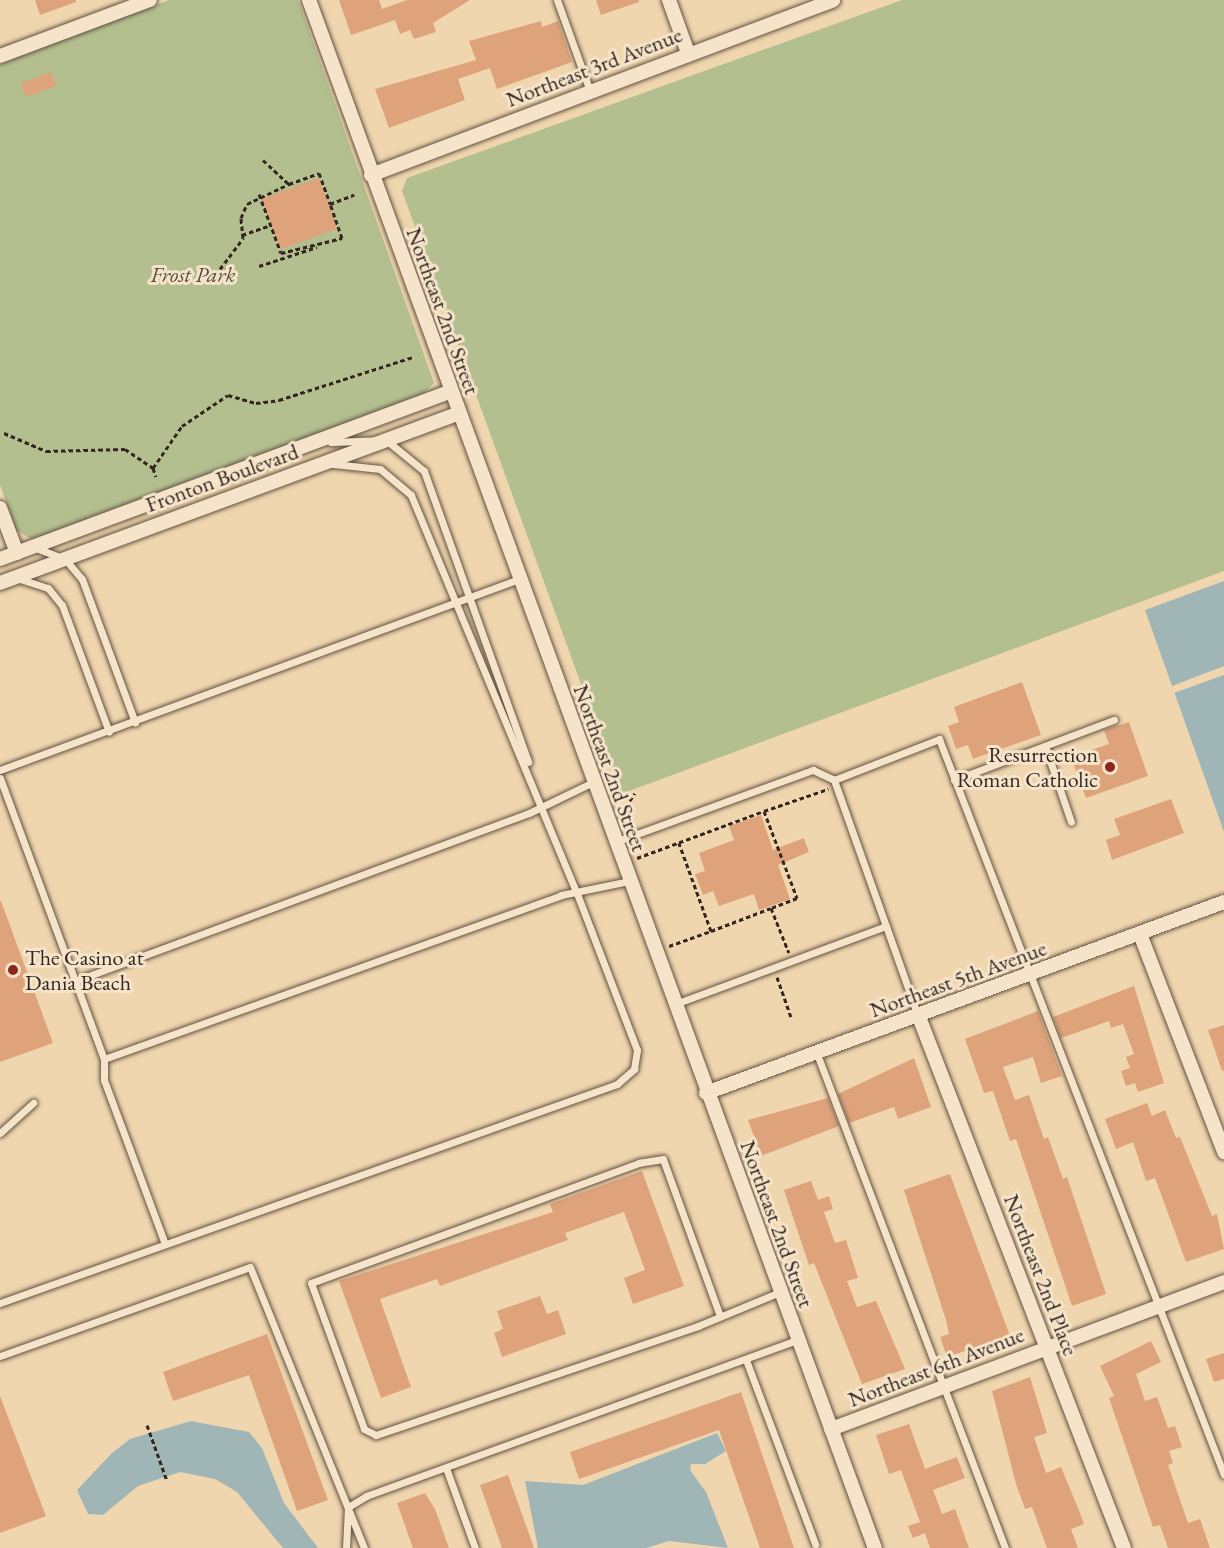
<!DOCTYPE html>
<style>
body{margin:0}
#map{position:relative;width:1224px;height:1548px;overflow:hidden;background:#f0d6ae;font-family:"EB Garamond",serif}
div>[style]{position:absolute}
.green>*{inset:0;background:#b3bf8f}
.water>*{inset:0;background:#a0b6b6}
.pier>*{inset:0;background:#f0d6ae}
.building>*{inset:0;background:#dea37b;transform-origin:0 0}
.path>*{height:3px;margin-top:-1.5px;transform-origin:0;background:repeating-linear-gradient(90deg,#332621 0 4.5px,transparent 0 7.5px)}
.roads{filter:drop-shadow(0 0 2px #625244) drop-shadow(0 0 2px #625244)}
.service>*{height:7px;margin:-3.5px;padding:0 3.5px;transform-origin:3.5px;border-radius:3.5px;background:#f5e4ca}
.minor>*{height:14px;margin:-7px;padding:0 7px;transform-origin:7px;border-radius:7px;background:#f5e4ca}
.dots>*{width:16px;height:16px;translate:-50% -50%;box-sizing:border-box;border:3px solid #f5e4ca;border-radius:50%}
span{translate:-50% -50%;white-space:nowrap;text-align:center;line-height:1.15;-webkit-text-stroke:6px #f5e4ca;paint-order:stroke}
.street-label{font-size:22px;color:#332621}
.park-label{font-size:22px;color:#534c3c;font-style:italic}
.poi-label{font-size:22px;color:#332621}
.right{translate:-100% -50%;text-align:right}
.left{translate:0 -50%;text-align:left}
</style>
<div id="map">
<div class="green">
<div style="clip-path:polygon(169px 0,298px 0,434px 383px,419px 398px,33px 540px,16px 530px,0 485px,0 64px)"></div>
<div style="clip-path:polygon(902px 0,1224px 0,1224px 571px,621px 794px,402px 191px,407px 178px)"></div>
</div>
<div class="water">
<div style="clip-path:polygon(1224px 581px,1224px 832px,1145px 610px)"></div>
<div style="clip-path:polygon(191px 1421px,249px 1432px,262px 1448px,284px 1503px,318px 1548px,283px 1548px,237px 1492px,215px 1479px,180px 1472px,138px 1486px,103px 1515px,88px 1514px,77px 1490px,112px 1453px,130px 1439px)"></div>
<div style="clip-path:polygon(717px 1433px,726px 1451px,705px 1464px,691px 1464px,690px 1470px,706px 1492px,728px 1548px,669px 1541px,646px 1548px,538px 1548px,525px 1481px,583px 1485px)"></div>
</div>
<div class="pier">
<div style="clip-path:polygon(1224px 666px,1224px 675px,1174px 693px,1172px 686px)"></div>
</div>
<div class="building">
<div style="clip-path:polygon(35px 0,76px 0,76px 2px,40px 15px)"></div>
<div style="clip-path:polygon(339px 0,379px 0,382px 9px,407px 0,470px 0,433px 23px,436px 32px,414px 39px,410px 30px,400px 34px,395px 20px,351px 35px)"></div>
<div style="clip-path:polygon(596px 0,639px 0,639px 2px,601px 15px)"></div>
<div style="clip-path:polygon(541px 21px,542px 27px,558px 21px,572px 62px,497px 89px,490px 68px,458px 79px,465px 100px,389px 128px,375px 89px,476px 60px,469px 41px)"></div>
<div style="left:51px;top:72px;width:15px;height:32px;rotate:70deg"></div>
<div style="left:319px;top:178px;width:54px;height:61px;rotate:70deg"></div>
<div style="clip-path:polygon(1022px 682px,1041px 735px,973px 759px,968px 745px,956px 749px,948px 726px,959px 722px,954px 707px)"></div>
<div style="clip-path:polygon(1129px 722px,1148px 776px,1086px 798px,1071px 757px,1109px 744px,1104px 730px)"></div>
<div style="clip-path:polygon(1171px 799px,1184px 833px,1112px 860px,1106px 840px,1120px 835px,1114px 819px)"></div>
<div style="clip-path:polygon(761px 815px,773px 850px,804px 838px,809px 852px,778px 865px,790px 899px,759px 910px,754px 894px,719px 906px,713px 891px,703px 895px,695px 874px,705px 871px,699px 853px,734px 840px,729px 826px)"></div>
<div style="clip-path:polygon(1px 901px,53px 1043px,0 1062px,0 902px)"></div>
<div style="clip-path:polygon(1134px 986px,1164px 1083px,1138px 1092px,1135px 1083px,1126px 1086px,1121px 1071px,1130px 1068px,1126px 1057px,1134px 1054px,1123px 1024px,1111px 1028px,1109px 1021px,1061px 1038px,1053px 1017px)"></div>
<div style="clip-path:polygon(1038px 1011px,1062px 1076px,1041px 1083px,1033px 1057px,1003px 1067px,1015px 1100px,1029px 1095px,1044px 1139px,1048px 1137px,1063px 1179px,1067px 1177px,1106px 1294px,1072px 1306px,1016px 1139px,1010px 1141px,993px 1091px,984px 1093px,965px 1039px)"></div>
<div style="clip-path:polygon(1224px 1025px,1224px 1071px,1222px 1071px,1208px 1030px)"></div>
<div style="clip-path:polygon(914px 1058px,931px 1107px,898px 1119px,894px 1107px,849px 1123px,838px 1094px)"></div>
<div style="clip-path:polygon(828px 1098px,839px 1126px,761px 1156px,748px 1120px)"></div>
<div style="clip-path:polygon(1147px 1103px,1152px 1116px,1165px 1110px,1176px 1138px,1180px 1137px,1212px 1216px,1217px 1214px,1224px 1249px,1186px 1262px,1155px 1178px,1146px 1181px,1133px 1142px,1116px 1149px,1105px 1119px)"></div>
<div style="clip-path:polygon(642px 1171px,684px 1286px,633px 1304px,624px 1278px,645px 1270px,624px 1212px,565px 1233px,568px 1240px,440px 1286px,437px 1279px,380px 1299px,411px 1387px,381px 1398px,339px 1281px,553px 1212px,550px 1204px)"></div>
<div style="clip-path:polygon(950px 1174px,1010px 1336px,947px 1357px,940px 1337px,949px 1334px,946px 1320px,904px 1190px)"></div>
<div style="clip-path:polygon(811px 1181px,818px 1200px,829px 1196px,833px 1209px,824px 1212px,835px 1243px,846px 1240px,858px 1278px,847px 1281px,857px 1307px,876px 1301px,905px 1369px,862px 1384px,814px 1263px,809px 1265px,784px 1190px)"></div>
<div style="clip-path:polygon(540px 1296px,547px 1314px,558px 1310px,566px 1334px,502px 1357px,494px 1333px,503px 1329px,497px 1311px)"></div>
<div style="clip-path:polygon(267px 1334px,328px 1500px,297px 1511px,249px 1375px,173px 1401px,163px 1372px)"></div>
<div style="clip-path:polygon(1151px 1341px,1161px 1362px,1136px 1374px,1145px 1401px,1157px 1397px,1168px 1428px,1175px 1426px,1182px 1447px,1169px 1451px,1173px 1463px,1168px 1465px,1188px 1523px,1200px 1519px,1210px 1548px,1168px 1548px,1160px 1525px,1153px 1527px,1109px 1398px,1114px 1396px,1100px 1366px)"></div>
<div style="clip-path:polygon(1224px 1353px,1224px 1379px,1214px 1382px,1206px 1359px)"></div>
<div style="clip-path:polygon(1030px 1377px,1047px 1433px,1034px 1437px,1046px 1473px,1061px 1467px,1080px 1513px,1084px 1524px,1071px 1529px,1078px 1548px,1047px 1548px,1032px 1507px,1025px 1509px,1016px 1484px,992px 1391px)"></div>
<div style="clip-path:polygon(741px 1392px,794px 1548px,760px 1548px,719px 1430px,579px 1479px,570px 1452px)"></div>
<div style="clip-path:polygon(0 1396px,46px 1516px,0 1533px)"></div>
<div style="clip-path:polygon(909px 1424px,925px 1469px,957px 1457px,965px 1478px,933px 1490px,942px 1514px,955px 1509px,969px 1548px,930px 1548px,925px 1533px,913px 1538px,908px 1526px,920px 1522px,901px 1470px,889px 1474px,876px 1435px)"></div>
<div style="clip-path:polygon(508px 1475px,534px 1548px,502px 1548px,480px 1485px)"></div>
<div style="clip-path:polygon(425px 1493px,435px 1509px,449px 1548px,413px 1548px,397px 1503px)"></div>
</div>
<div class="path">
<div style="left:263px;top:160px;width:35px;rotate:43deg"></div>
<div style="left:289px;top:184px;width:32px;rotate:-20deg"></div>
<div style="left:319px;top:173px;width:33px;rotate:70deg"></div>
<div style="left:330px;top:204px;width:26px;rotate:-21deg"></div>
<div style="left:259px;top:194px;width:63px;rotate:69.6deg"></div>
<div style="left:281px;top:253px;width:63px;rotate:-13.8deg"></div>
<div style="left:342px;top:238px;width:36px;rotate:-109deg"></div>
<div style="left:242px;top:235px;width:31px;rotate:-19deg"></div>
<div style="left:259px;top:266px;width:61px;rotate:-18.1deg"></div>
<div style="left:220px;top:269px;width:39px;rotate:-53deg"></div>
<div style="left:243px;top:238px;width:20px;rotate:-96deg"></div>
<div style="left:241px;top:218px;width:15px;rotate:-67deg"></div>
<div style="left:247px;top:204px;width:47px;rotate:-25.5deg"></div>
<div style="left:4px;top:433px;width:46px;rotate:23.2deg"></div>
<div style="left:46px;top:451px;width:79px;rotate:-1.5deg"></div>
<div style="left:125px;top:449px;width:34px;rotate:34deg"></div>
<div style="left:153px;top:468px;width:9px;rotate:72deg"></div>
<div style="left:153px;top:468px;width:51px;rotate:-55.4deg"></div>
<div style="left:182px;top:426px;width:55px;rotate:-34deg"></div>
<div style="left:228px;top:395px;width:29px;rotate:16deg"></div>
<div style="left:256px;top:403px;width:23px;rotate:-7deg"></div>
<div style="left:279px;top:400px;width:141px;rotate:-17.8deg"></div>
<div style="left:764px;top:811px;width:68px;rotate:-19deg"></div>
<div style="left:621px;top:813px;width:24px;rotate:-55deg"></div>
<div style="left:637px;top:858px;width:135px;rotate:-20.3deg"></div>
<div style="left:764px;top:811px;width:93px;rotate:69.2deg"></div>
<div style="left:797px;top:898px;width:28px;rotate:159deg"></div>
<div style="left:771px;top:908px;width:48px;rotate:68.2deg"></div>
<div style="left:711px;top:931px;width:64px;rotate:-21deg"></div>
<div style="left:669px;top:946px;width:45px;rotate:-19.7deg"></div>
<div style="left:711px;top:931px;width:94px;rotate:-110deg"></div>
<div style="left:777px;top:977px;width:42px;rotate:70.7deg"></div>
<div style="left:147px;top:1425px;width:59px;rotate:70.3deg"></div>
</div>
<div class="roads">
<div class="service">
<div style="left:557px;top:0;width:97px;rotate:70.1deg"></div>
<div style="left:331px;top:442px;width:55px;rotate:-2.1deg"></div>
<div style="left:386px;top:440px;width:49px;rotate:39.2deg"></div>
<div style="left:424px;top:471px;width:309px;rotate:70.3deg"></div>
<div style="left:36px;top:548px;width:31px;rotate:21deg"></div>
<div style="left:65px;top:559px;width:26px;rotate:50deg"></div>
<div style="left:82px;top:579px;width:153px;rotate:69.7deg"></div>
<div style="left:20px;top:579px;width:29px;rotate:18deg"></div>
<div style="left:48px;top:588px;width:22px;rotate:51deg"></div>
<div style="left:62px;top:605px;width:135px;rotate:69.7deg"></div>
<div style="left:1045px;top:746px;width:80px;rotate:71.1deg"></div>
<div style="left:0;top:770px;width:553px;rotate:-20.2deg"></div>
<div style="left:0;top:778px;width:300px;rotate:69.7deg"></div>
<div style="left:104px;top:1059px;width:21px;rotate:90deg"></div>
<div style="left:104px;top:1080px;width:175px;rotate:69.6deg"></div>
<div style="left:954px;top:780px;width:171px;rotate:-20.6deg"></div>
<div style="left:615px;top:842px;width:211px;rotate:-20deg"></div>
<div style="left:813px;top:770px;width:23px;rotate:25deg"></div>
<div style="left:75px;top:981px;width:484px;rotate:-20.3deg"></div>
<div style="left:529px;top:813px;width:71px;rotate:-25.8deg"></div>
<div style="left:675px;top:1004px;width:225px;rotate:-20.3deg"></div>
<div style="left:918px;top:1016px;width:251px;rotate:-109.6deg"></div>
<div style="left:834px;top:780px;width:113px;rotate:-21.3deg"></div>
<div style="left:939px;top:739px;width:789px;rotate:68.83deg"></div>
<div style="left:817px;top:1054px;width:529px;rotate:69.16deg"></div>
<div style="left:104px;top:1059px;width:486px;rotate:-19.7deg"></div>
<div style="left:561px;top:895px;width:69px;rotate:-11.6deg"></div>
<div style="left:0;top:1133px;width:45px;rotate:-42.3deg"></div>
<div style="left:0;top:1303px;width:655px;rotate:-19.54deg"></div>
<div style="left:617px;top:1084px;width:23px;rotate:-41deg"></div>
<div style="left:634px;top:1069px;width:19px;rotate:-81deg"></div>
<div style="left:637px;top:1050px;width:167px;rotate:-111deg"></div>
<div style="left:577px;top:894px;width:432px;rotate:-112.6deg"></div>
<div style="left:411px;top:495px;width:40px;rotate:-140deg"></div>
<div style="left:380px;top:469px;width:47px;rotate:-173.9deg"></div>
<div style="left:720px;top:1316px;width:167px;rotate:-110deg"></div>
<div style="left:663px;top:1159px;width:24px;rotate:171deg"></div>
<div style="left:639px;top:1163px;width:349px;rotate:159.9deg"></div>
<div style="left:311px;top:1283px;width:155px;rotate:70deg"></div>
<div style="left:364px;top:1429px;width:13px;rotate:27deg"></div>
<div style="left:376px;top:1435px;width:340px;rotate:-18.7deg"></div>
<div style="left:698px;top:1326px;width:89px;rotate:-22.5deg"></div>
<div style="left:0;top:1356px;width:265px;rotate:-19.6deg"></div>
<div style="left:250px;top:1267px;width:303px;rotate:67.9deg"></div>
<div style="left:746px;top:1360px;width:197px;rotate:69.4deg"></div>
<div style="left:446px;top:1468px;width:85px;rotate:70.1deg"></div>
<div style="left:346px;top:1548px;width:41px;rotate:-87.2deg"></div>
<div style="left:348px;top:1507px;width:21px;rotate:-31deg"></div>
<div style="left:366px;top:1496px;width:458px;rotate:-19.9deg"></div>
</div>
<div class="minor">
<div style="left:309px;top:0;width:1648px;rotate:69.92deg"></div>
<div style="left:669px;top:0;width:56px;rotate:70.3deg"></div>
<div style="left:0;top:56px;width:160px;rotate:-20.5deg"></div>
<div style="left:371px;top:175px;width:494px;rotate:-20.7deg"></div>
<div style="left:0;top:508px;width:48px;rotate:69.3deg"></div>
<div style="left:0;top:559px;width:481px;rotate:-20.4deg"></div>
<div style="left:0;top:583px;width:489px;rotate:-20.3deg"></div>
<div style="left:1140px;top:934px;width:234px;rotate:68.9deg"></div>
<div style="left:919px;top:1017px;width:569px;rotate:68.89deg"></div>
<div style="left:706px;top:1093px;width:552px;rotate:-20.24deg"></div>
<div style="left:831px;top:1429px;width:420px;rotate:-20.5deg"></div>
</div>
</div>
<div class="dots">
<div style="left:1110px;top:767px;background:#8f2418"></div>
<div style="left:13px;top:970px;background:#8f2418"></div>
</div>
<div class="street-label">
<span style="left:594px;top:67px;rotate:-21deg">Northeast 3rd Avenue</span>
<span style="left:443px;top:311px;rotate:70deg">Northeast 2nd Street</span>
<span style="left:222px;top:478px;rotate:-20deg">Fronton Boulevard</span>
<span style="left:610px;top:768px;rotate:70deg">Northeast 2nd Street</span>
<span style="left:958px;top:979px;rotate:-20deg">Northeast 5th Avenue</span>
<span style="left:777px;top:1224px;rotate:70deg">Northeast 2nd Street</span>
<span style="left:1041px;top:1275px;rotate:69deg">Northeast 2nd Place</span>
<span style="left:936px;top:1367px;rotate:-21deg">Northeast 6th Avenue</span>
</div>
<div class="park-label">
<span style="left:193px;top:275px">Frost Park</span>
</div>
<div class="poi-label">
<span class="right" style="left:1098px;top:767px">Resurrection<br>Roman Catholic</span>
<span class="left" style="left:25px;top:970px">The Casino at<br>Dania Beach</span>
</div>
</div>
